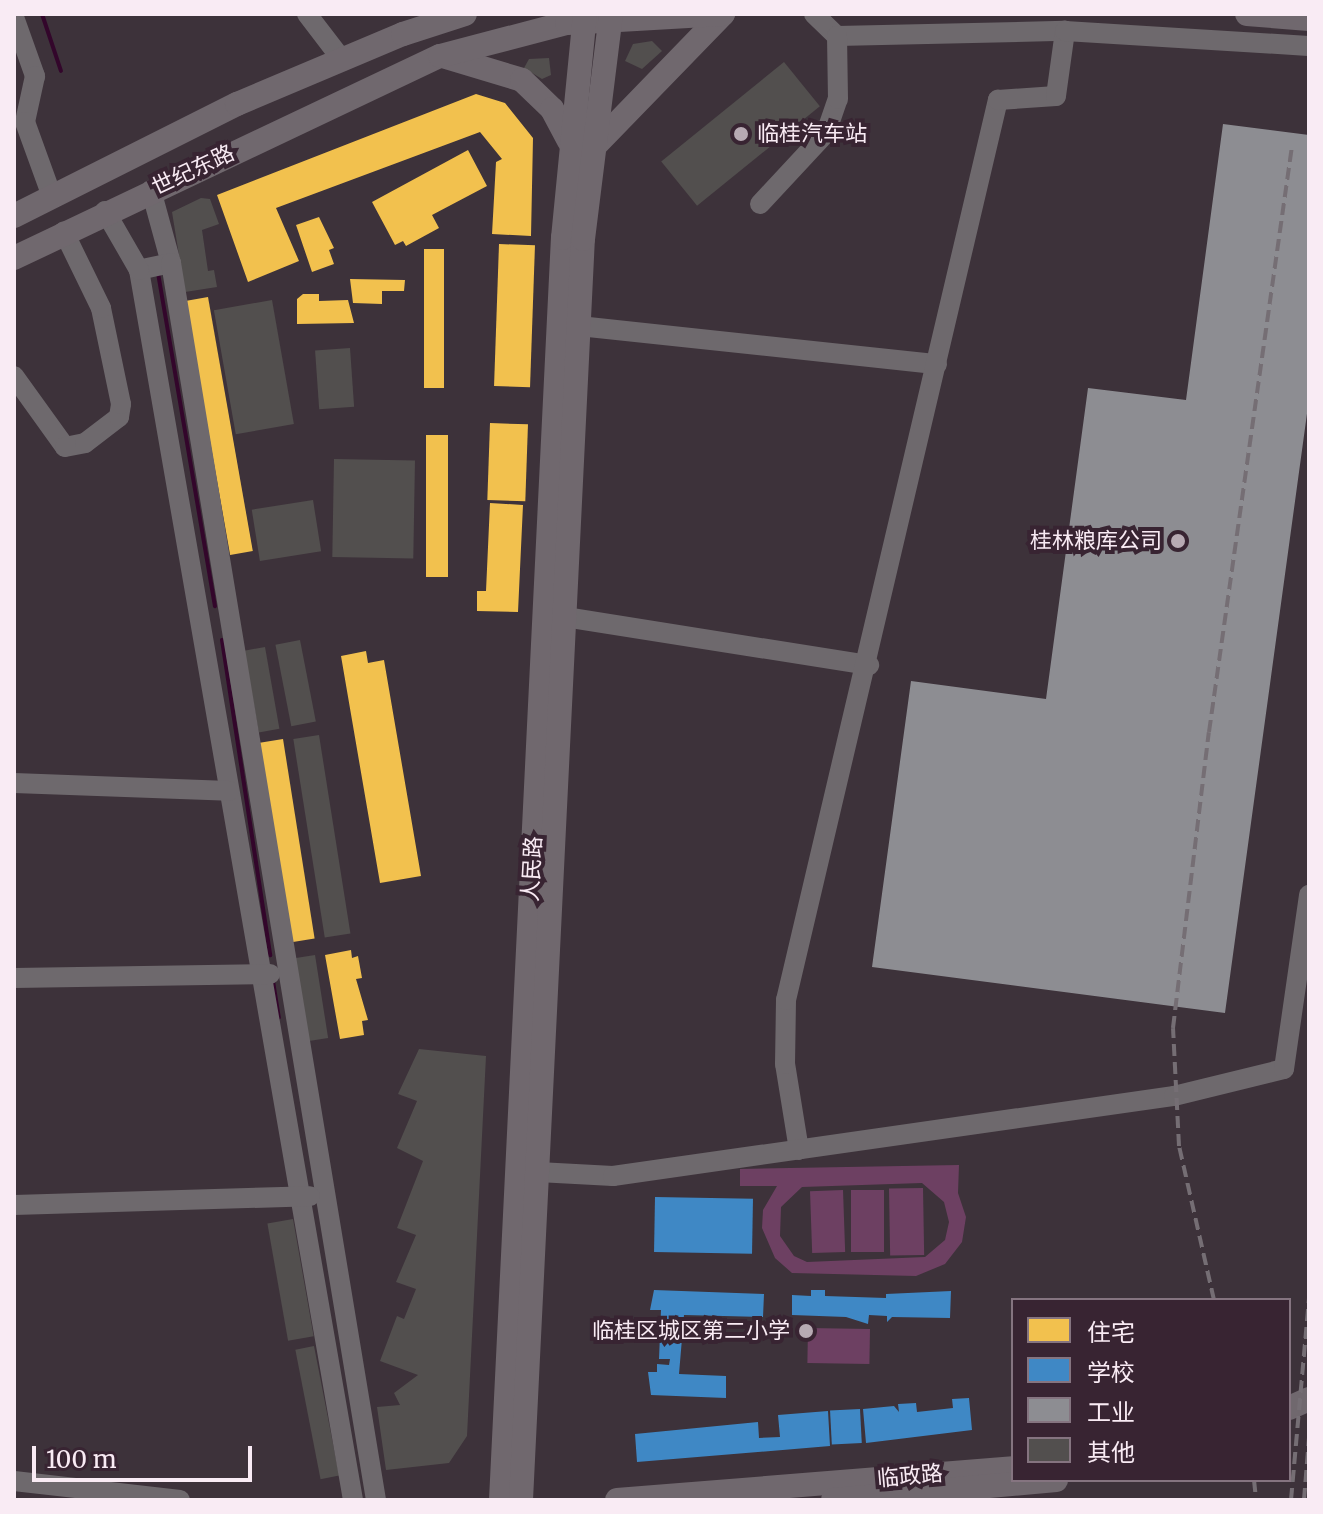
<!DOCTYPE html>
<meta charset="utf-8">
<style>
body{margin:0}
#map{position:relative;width:1323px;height:1514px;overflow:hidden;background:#3d323a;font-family:Merriweather,"Noto Sans SC",serif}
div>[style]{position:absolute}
.green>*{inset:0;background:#6d4062;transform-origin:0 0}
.homes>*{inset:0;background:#f2c14e;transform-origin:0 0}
.schools>*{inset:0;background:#3f88c5;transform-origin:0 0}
.industry>*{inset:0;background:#8d8d92}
.stream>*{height:4px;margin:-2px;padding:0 2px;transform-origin:2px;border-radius:2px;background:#33062b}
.building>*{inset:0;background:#524f4e;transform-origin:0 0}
.minor>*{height:20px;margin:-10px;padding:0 10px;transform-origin:10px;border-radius:10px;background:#6e696d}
.major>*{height:24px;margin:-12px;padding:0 12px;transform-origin:12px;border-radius:12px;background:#70686e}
.rail>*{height:4px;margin-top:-2px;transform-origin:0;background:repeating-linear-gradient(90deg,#756e74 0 12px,transparent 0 18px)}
.dots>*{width:22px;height:22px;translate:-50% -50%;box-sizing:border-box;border:4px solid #382432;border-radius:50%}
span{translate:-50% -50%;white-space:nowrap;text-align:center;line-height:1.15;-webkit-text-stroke:8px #382432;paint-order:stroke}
.poi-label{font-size:22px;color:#f9ebf4}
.left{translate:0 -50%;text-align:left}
.right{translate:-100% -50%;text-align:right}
.street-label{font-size:22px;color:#f9ebf4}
.frame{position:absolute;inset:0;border:16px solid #f9ebf4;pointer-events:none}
.legend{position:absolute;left:1011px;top:1298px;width:280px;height:184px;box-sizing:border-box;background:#382432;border:2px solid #857480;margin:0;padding:10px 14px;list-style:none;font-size:24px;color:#f9ebf4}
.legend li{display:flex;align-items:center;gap:16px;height:40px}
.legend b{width:40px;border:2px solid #857480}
.scale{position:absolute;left:32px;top:1446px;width:220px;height:36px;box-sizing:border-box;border:4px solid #f9ebf4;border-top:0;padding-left:10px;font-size:24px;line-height:28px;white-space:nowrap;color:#f9ebf4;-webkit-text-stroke:6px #382432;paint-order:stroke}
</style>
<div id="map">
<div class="green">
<div style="clip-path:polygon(evenodd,959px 1165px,958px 1193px,966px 1217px,962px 1242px,945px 1264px,916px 1276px,792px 1273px,775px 1258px,762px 1228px,763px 1210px,777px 1186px,740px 1186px,740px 1169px,959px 1165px,922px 1183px,944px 1202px,949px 1222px,945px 1240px,925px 1257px,807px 1262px,794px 1256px,780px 1236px,781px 1207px,802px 1187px,922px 1183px)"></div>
<div style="left:923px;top:1188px;width:67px;height:34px;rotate:89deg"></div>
<div style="left:843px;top:1190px;width:62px;height:33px;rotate:88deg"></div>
<div style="left:851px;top:1190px;width:33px;height:62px"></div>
<div style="left:808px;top:1328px;width:62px;height:35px;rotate:1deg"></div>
</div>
<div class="homes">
<div style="clip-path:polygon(476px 94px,505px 103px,533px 138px,531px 236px,492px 234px,496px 162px,502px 159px,480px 132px,276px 208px,299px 261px,248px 282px,217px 195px)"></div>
<div style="clip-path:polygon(468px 150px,487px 186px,432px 215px,439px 228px,406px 246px,403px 241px,395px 245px,372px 202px)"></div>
<div style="clip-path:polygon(319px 217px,334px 248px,329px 250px,334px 264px,312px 272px,296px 225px)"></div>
<div style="left:499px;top:244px;width:36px;height:142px;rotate:2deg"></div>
<div style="left:424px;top:249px;width:20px;height:139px"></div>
<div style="clip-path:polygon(350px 279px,405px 280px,404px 291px,382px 291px,382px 304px,353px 303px)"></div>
<div style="clip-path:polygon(303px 294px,319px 294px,319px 301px,348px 300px,354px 323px,297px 324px,297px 299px)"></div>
<div style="left:208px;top:297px;width:258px;height:23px;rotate:80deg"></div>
<div style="left:490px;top:423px;width:38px;height:77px;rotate:2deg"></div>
<div style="left:426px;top:435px;width:22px;height:142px"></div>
<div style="clip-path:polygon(490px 503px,523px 505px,518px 612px,477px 611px,477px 591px,486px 591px)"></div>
<div style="clip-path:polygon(366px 651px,368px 663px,384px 660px,421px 876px,380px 883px,341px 656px)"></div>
<div style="left:283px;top:739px;width:202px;height:25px;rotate:81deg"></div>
<div style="clip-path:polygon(351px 950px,352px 958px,358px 956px,362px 978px,356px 979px,368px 1020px,362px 1021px,364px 1035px,340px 1039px,325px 955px)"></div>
</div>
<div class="schools">
<div style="left:655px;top:1197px;width:98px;height:55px;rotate:1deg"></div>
<div style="clip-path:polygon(654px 1290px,764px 1294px,763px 1317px,684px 1315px,679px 1374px,726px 1376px,726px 1398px,651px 1395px,648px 1372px,657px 1372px,657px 1364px,669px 1365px,670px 1359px,659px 1359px,661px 1310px,650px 1310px)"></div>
<div style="clip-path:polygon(811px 1290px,825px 1290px,825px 1296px,886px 1298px,886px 1294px,951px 1291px,950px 1318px,892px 1317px,887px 1322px,887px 1316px,869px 1315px,868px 1324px,846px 1317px,792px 1315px,792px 1295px,811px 1296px)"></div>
<div style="clip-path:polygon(969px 1398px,972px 1430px,866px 1443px,863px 1409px,894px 1406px,899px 1412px,898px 1404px,916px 1403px,917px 1412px,953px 1408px,952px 1399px)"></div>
<div style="left:860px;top:1409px;width:34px;height:30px;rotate:87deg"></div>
<div style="clip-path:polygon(828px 1411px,830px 1446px,637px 1462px,635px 1434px,758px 1422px,759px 1438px,780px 1437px,778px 1415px)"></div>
</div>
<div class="industry">
<div style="clip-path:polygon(1223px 124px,1309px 135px,1309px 399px,1225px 1013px,872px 967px,911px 681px,1046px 699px,1088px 388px,1186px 400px)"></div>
</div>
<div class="stream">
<div style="left:42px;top:14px;width:60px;rotate:71.6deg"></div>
<div style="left:158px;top:273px;width:338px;rotate:80.3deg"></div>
<div style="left:222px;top:640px;width:319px;rotate:81.3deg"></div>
<div style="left:273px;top:981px;width:37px;rotate:81deg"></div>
</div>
<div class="building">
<div style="clip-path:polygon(652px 41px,662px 51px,642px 69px,625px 61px,633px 44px)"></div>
<div style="clip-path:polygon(549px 58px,551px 75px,542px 79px,524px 68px,529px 59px)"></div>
<div style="left:784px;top:62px;width:57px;height:158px;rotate:51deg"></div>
<div style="clip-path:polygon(201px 198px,210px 199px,219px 224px,202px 230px,208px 271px,214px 270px,217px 287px,185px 292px,172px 212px)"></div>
<div style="left:272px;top:300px;width:126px;height:59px;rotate:80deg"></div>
<div style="left:350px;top:348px;width:59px;height:35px;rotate:86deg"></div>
<div style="left:334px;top:459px;width:81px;height:98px;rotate:1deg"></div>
<div style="left:313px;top:500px;width:52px;height:62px;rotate:81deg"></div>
<div style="left:300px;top:640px;width:83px;height:25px;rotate:79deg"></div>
<div style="left:265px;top:647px;width:83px;height:21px;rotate:80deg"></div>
<div style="left:319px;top:735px;width:201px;height:26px;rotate:81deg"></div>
<div style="left:315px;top:955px;width:84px;height:21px;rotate:81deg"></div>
<div style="clip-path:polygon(419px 1049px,486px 1056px,467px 1436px,449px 1463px,386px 1470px,377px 1407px,400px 1405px,394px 1393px,418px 1375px,380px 1361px,397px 1316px,404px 1319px,416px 1289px,396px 1282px,416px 1235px,397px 1228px,423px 1161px,397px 1148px,417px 1101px,398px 1094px)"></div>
<div style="left:293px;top:1219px;width:119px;height:26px;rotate:80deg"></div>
<div style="left:314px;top:1346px;width:132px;height:19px;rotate:79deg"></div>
</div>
<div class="minor">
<div style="left:307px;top:14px;width:59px;rotate:52.5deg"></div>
<div style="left:814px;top:14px;width:32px;rotate:44deg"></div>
<div style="left:837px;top:36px;width:228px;rotate:-1.3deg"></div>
<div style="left:14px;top:17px;width:63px;rotate:70.4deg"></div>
<div style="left:35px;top:76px;width:47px;rotate:102.3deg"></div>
<div style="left:25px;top:122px;width:77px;rotate:70.1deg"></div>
<div style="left:151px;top:190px;width:76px;rotate:74.7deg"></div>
<div style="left:171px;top:263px;width:33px;rotate:168deg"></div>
<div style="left:139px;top:270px;width:1248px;rotate:80.13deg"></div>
<div style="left:760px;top:204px;width:97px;rotate:-47.1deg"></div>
<div style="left:826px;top:133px;width:36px;rotate:-71deg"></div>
<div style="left:838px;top:99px;width:63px;rotate:-90.9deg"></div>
<div style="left:105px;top:211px;width:68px;rotate:60deg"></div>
<div style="left:171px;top:263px;width:1254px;rotate:80.59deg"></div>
<div style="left:579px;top:326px;width:360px;rotate:6.1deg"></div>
<div style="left:14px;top:376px;width:87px;rotate:54.3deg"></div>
<div style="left:65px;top:447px;width:20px;rotate:-11deg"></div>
<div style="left:85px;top:443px;width:43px;rotate:-37.4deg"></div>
<div style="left:119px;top:417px;width:13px;rotate:-81deg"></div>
<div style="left:121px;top:404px;width:98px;rotate:-101.8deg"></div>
<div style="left:101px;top:308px;width:85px;rotate:-116deg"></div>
<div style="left:565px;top:617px;width:308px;rotate:9deg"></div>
<div style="left:14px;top:783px;width:215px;rotate:2.1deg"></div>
<div style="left:14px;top:978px;width:256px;rotate:-0.9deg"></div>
<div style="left:799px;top:1150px;width:87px;rotate:-99.2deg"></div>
<div style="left:785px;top:1064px;width:64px;rotate:-89.1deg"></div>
<div style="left:786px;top:1000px;width:925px;rotate:-76.75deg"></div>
<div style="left:998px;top:100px;width:58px;rotate:-3.9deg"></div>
<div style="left:1056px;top:96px;width:66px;rotate:-82.1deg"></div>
<div style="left:1065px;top:31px;width:244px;rotate:3.5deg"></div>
<div style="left:538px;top:1172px;width:75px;rotate:3.1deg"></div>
<div style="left:613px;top:1176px;width:567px;rotate:-8.12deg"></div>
<div style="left:1174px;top:1096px;width:113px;rotate:-13.8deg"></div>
<div style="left:1284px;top:1069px;width:176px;rotate:-81.8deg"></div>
<div style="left:14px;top:1205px;width:296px;rotate:-1.7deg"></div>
<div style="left:14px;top:1481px;width:167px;rotate:6.5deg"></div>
</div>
<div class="major">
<div style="left:1247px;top:14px;width:62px;rotate:4.6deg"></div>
<div style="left:446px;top:57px;width:79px;rotate:16.8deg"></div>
<div style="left:522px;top:80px;width:42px;rotate:44deg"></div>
<div style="left:552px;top:109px;width:36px;rotate:62deg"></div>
<div style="left:591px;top:150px;width:190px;rotate:-45.9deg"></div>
<div style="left:14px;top:216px;width:250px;rotate:-26.7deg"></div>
<div style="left:237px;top:104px;width:180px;rotate:-22.9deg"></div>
<div style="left:403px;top:34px;width:65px;rotate:-17.9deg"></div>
<div style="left:14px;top:258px;width:471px;rotate:-25.4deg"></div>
<div style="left:440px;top:56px;width:131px;rotate:-14.6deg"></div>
<div style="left:567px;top:23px;width:156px;rotate:-3.3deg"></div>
<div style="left:1289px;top:1408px;width:22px;rotate:-24deg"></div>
<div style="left:501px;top:1500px;width:1264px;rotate:-87.19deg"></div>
<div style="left:563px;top:238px;width:225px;rotate:-84.4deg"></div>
<div style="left:521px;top:1500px;width:1263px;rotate:-87.19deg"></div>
<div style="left:583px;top:239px;width:227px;rotate:-82.9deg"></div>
<div style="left:617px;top:1500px;width:397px;rotate:-4.6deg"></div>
<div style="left:833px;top:1500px;width:224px;rotate:-5.1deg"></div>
</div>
<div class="rail">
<div style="left:1214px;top:1300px;width:158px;rotate:-102.8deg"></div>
<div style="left:1179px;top:1146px;width:118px;rotate:-92.9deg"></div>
<div style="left:1173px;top:1028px;width:298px;rotate:-83.1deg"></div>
<div style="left:1209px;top:732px;width:592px;rotate:-81.94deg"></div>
<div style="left:1254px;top:1480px;width:20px;rotate:84deg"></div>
<div style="left:1291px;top:1500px;width:204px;rotate:-84.9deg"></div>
<div style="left:1304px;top:1500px;width:62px;rotate:-85.4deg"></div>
</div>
<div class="dots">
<div style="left:741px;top:134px;background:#b7aab3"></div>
<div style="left:1178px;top:541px;background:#b7aab3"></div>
<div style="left:806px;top:1331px;background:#b7aab3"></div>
</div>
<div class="poi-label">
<span class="left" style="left:757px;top:134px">临桂汽车站</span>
<span class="right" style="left:1162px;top:541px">桂林粮库公司</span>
<span class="right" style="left:790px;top:1331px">临桂区城区第二小学</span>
</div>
<div class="street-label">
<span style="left:193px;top:170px;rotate:-25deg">世纪东路</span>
<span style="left:532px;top:869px;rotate:-87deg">人民路</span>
<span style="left:910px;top:1476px;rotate:-5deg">临政路</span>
</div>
<div class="frame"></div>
<ul class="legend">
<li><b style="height:22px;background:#f2c14e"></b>住宅</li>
<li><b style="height:22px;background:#3f88c5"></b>学校</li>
<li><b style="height:22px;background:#8d8d92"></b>工业</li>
<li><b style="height:22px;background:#524f4e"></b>其他</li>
</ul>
<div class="scale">100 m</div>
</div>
